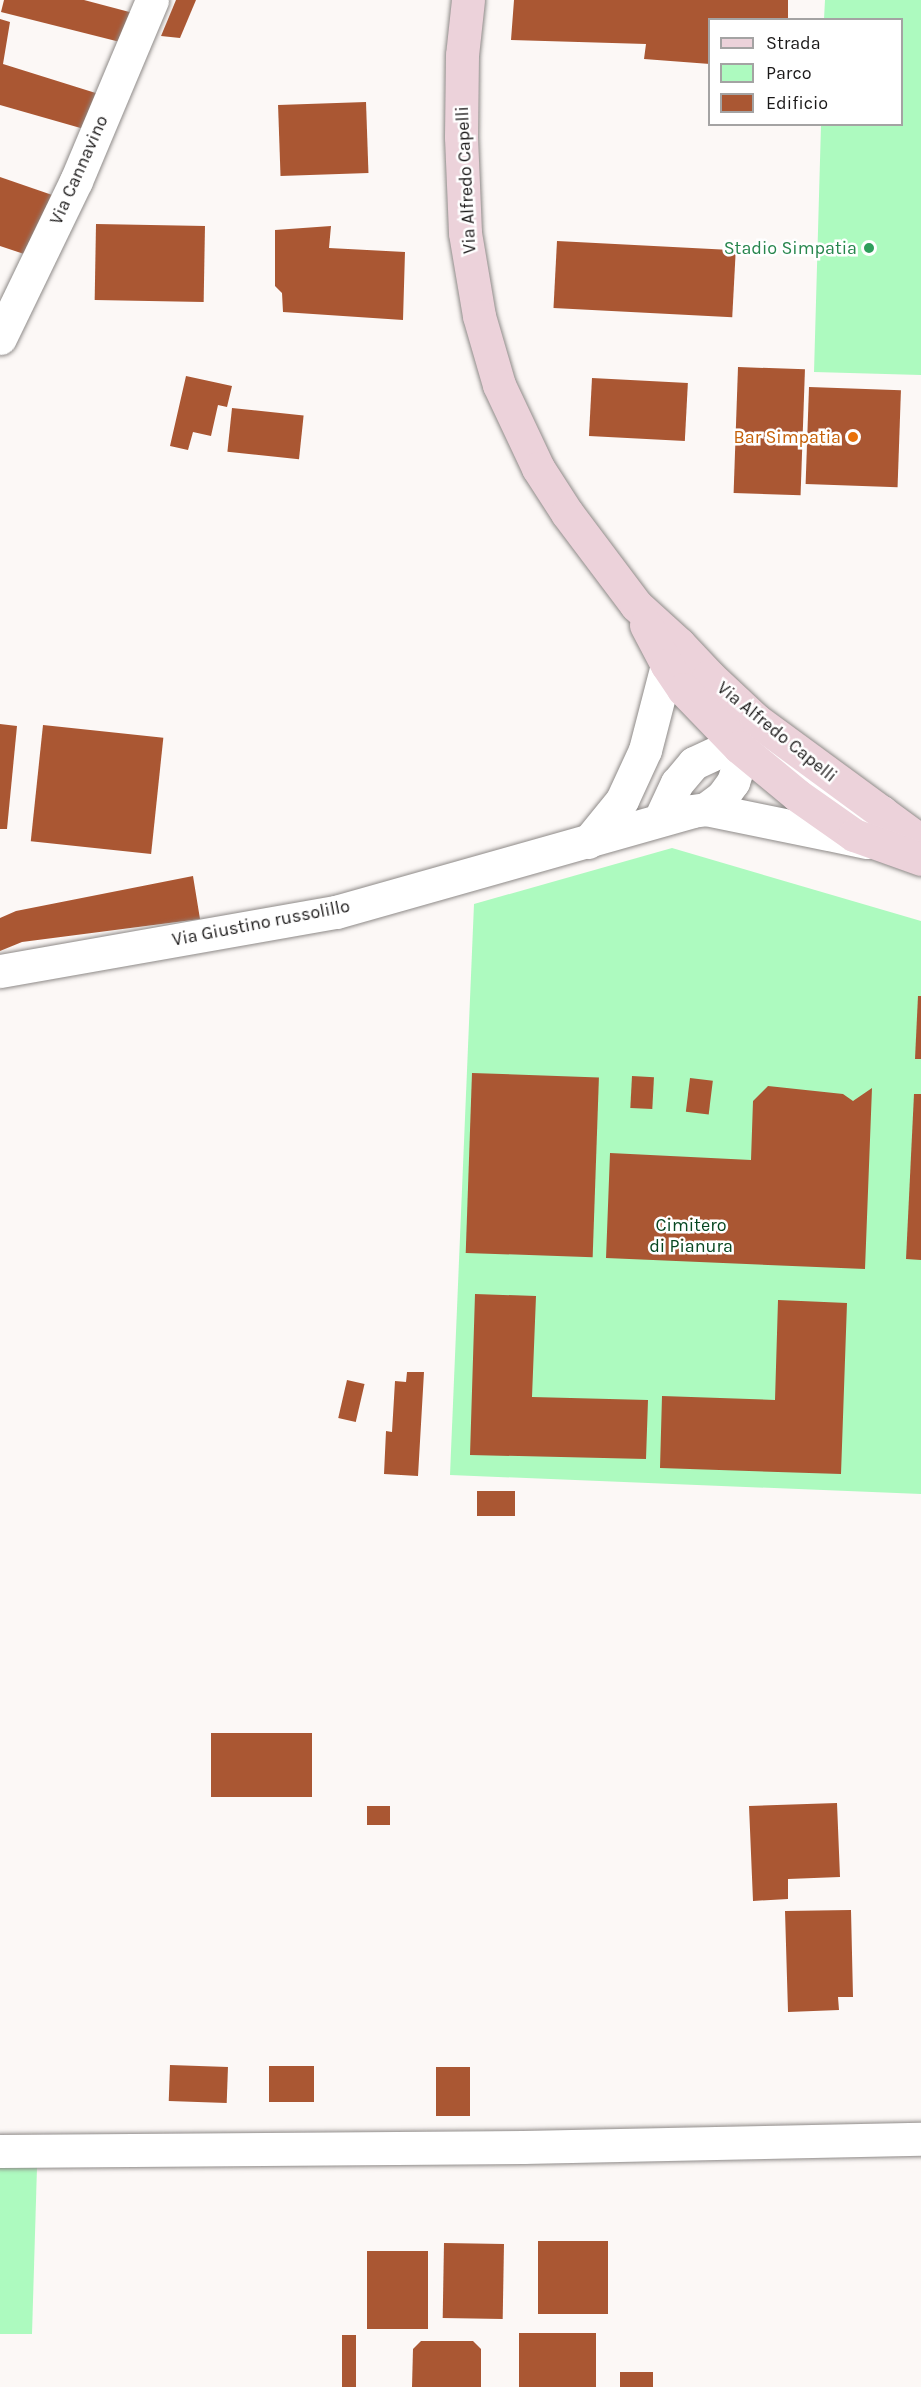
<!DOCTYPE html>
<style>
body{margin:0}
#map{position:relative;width:921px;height:2387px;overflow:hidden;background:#fcf8f6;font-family:Karla,sans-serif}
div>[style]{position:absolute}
.green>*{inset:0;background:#adfabf}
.building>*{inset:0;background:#aa5733;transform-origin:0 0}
.roads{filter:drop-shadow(0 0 2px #8e8a88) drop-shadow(0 0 2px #8e8a88)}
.street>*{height:33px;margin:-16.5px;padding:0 16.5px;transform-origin:16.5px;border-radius:16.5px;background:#fff}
.secondary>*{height:33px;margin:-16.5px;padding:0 16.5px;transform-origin:16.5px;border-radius:16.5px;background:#ecd2da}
.dots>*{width:16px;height:16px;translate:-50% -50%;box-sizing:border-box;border:3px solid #fff;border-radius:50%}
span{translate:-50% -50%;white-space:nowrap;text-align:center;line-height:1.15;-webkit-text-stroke:5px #fff;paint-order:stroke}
.street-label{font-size:18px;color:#1b1919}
.leisure-label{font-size:18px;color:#27864d}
.right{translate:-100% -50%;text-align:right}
.food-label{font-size:18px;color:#c56008}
.park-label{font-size:18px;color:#064721}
.legend{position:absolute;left:708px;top:18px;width:195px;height:108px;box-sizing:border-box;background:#fff;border:2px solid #a4a3a3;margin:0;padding:8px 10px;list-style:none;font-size:18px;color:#1b1919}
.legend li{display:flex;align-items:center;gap:12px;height:30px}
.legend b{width:30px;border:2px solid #a4a3a3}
</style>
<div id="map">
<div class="green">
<div style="clip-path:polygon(825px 0,921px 0,921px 375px,814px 372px,821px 125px,902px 124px,902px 20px,824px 19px)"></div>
<div style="clip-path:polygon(672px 848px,921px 921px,921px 1494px,450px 1475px,474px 904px)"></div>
<div style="clip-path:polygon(37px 2167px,32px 2334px,0 2334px,0 2168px)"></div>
</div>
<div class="building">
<div style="clip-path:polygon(4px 0,84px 0,137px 14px,124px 43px,1px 12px)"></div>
<div style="clip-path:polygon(176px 0,196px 0,180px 38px,161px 36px)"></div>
<div style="clip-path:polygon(514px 0,788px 0,788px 20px,710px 20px,710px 64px,644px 59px,646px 44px,511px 40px)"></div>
<div style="clip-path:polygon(0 19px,10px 22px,3px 64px,102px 95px,91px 131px,0 105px)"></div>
<div style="left:366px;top:102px;width:71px;height:88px;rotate:88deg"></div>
<div style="clip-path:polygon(0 177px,58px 197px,27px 255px,0 246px)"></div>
<div style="left:96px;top:224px;width:109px;height:76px;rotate:1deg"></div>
<div style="clip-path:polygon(331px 226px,329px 248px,405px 252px,403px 320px,283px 312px,282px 293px,275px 286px,275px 230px)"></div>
<div style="left:557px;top:241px;width:179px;height:67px;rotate:3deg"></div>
<div style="left:738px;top:367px;width:67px;height:126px;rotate:2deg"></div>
<div style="clip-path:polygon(186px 376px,232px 386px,227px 407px,218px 405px,211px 436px,193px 432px,188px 450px,170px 446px)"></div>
<div style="left:592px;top:378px;width:96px;height:58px;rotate:3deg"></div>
<div style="left:809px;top:387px;width:92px;height:97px;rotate:2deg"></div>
<div style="left:232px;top:408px;width:72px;height:44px;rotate:6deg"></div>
<div style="clip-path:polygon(0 724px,17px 726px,7px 829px,0 829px)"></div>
<div style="left:43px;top:725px;width:121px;height:117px;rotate:6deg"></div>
<div style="clip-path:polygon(193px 876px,200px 919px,22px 942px,0 951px,0 918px,16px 911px)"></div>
<div style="clip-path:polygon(918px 996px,921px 996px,921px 1059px,915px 1059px)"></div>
<div style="left:472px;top:1073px;width:127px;height:180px;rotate:2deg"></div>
<div style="left:632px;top:1076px;width:22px;height:32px;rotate:3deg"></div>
<div style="left:690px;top:1078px;width:23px;height:34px;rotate:7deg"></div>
<div style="clip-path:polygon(768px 1086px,843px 1094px,853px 1101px,872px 1088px,865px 1269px,606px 1258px,610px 1153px,751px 1160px,753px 1101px)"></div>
<div style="clip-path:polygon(914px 1094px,921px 1094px,921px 1260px,906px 1259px)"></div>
<div style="clip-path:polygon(475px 1294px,536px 1296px,532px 1397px,648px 1400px,646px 1459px,470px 1455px)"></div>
<div style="clip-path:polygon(778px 1300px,847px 1303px,841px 1474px,660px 1468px,662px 1396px,775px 1400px)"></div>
<div style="clip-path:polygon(407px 1372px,424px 1372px,418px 1476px,384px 1474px,386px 1431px,392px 1432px,395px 1381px,406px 1382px)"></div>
<div style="left:347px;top:1380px;width:18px;height:39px;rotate:13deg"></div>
<div style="left:477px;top:1491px;width:38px;height:25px"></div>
<div style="left:211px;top:1733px;width:101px;height:64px"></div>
<div style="clip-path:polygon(837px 1803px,840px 1877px,788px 1879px,788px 1899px,753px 1901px,749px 1806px)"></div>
<div style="left:367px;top:1806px;width:23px;height:19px"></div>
<div style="clip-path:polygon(851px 1910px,853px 1997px,838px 1997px,839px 2010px,788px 2012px,785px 1911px)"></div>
<div style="left:170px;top:2065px;width:58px;height:36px;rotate:2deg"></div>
<div style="left:269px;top:2066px;width:45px;height:36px"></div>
<div style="left:436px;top:2067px;width:34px;height:49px"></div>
<div style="left:538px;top:2241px;width:70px;height:73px"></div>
<div style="left:444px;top:2243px;width:60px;height:75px;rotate:1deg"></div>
<div style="left:367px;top:2251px;width:61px;height:78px"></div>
<div style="left:519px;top:2333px;width:77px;height:54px"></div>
<div style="left:342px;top:2335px;width:14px;height:52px"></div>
<div style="clip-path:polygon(421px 2341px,473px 2341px,481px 2349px,481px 2387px,412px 2387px,413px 2349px)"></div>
<div style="left:620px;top:2372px;width:33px;height:15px"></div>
</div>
<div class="roads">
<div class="street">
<div style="left:0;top:338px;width:174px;rotate:-64.2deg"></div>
<div style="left:76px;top:181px;width:196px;rotate:-67.2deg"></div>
<div style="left:706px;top:809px;width:20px;rotate:-37deg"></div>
<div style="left:722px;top:797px;width:19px;rotate:-54deg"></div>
<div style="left:733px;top:782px;width:25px;rotate:-72deg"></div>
<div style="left:741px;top:758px;width:31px;rotate:-105deg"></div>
<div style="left:660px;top:819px;width:40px;rotate:-65deg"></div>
<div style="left:677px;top:783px;width:26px;rotate:-50deg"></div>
<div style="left:694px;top:763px;width:38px;rotate:-25deg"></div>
<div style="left:729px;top:747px;width:10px"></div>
<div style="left:739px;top:747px;width:22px;rotate:8deg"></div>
<div style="left:761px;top:750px;width:21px;rotate:28deg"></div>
<div style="left:780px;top:760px;width:72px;rotate:34.8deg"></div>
<div style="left:839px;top:801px;width:17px;rotate:25deg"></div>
<div style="left:854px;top:808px;width:28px;rotate:8deg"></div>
<div style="left:588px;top:842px;width:54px;rotate:-51deg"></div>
<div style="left:622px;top:800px;width:55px;rotate:-65.3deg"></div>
<div style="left:645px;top:750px;width:88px;rotate:-75.5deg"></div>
<div style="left:0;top:971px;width:341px;rotate:-10deg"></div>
<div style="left:336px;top:912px;width:370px;rotate:-15.8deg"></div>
<div style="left:692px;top:811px;width:14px;rotate:-8deg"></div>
<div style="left:706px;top:809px;width:164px;rotate:11.6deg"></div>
<div style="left:0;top:2151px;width:523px;rotate:-0.44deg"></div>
<div style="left:523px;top:2147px;width:398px;rotate:-1.2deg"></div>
</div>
<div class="secondary">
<div style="left:468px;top:0;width:55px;rotate:96.2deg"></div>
<div style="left:462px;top:55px;width:82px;rotate:90.7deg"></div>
<div style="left:461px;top:137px;width:96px;rotate:87.6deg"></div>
<div style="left:465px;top:233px;width:84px;rotate:80.4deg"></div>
<div style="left:479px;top:316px;width:72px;rotate:73.8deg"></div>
<div style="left:499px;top:385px;width:92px;rotate:64.8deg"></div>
<div style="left:538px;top:468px;width:54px;rotate:57.2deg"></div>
<div style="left:567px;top:513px;width:115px;rotate:53.1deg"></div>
<div style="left:636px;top:605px;width:58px;rotate:42.2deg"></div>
<div style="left:679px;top:644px;width:44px;rotate:46.8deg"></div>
<div style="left:709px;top:676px;width:64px;rotate:43.1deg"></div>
<div style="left:756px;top:720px;width:205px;rotate:36.3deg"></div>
<div style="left:646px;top:625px;width:45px;rotate:62.3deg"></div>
<div style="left:667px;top:665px;width:29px;rotate:56deg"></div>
<div style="left:683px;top:689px;width:81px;rotate:46deg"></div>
<div style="left:739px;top:747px;width:75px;rotate:39.6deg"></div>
<div style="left:797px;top:795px;width:70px;rotate:35.1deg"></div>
<div style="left:854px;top:835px;width:71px;rotate:19.7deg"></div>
</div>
</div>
<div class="dots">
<div style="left:869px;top:248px;background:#2e9e5b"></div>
<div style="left:853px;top:437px;background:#e8710a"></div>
</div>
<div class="street-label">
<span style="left:79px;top:170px;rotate:-66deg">Via Cannavino</span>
<span style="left:466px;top:180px;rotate:-93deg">Via Alfredo Capelli</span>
<span style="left:777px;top:732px;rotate:39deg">Via Alfredo Capelli</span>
<span style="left:261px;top:923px;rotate:-11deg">Via Giustino russolillo</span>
</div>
<div class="leisure-label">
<span class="right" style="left:857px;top:248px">Stadio Simpatia</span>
</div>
<div class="food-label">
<span class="right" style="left:841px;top:437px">Bar Simpatia</span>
</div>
<div class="park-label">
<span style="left:691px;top:1236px">Cimitero<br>di Pianura</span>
</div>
<ul class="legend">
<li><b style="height:8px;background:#ecd2da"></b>Strada</li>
<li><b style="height:16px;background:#adfabf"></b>Parco</li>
<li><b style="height:16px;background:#aa5733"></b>Edificio</li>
</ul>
</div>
